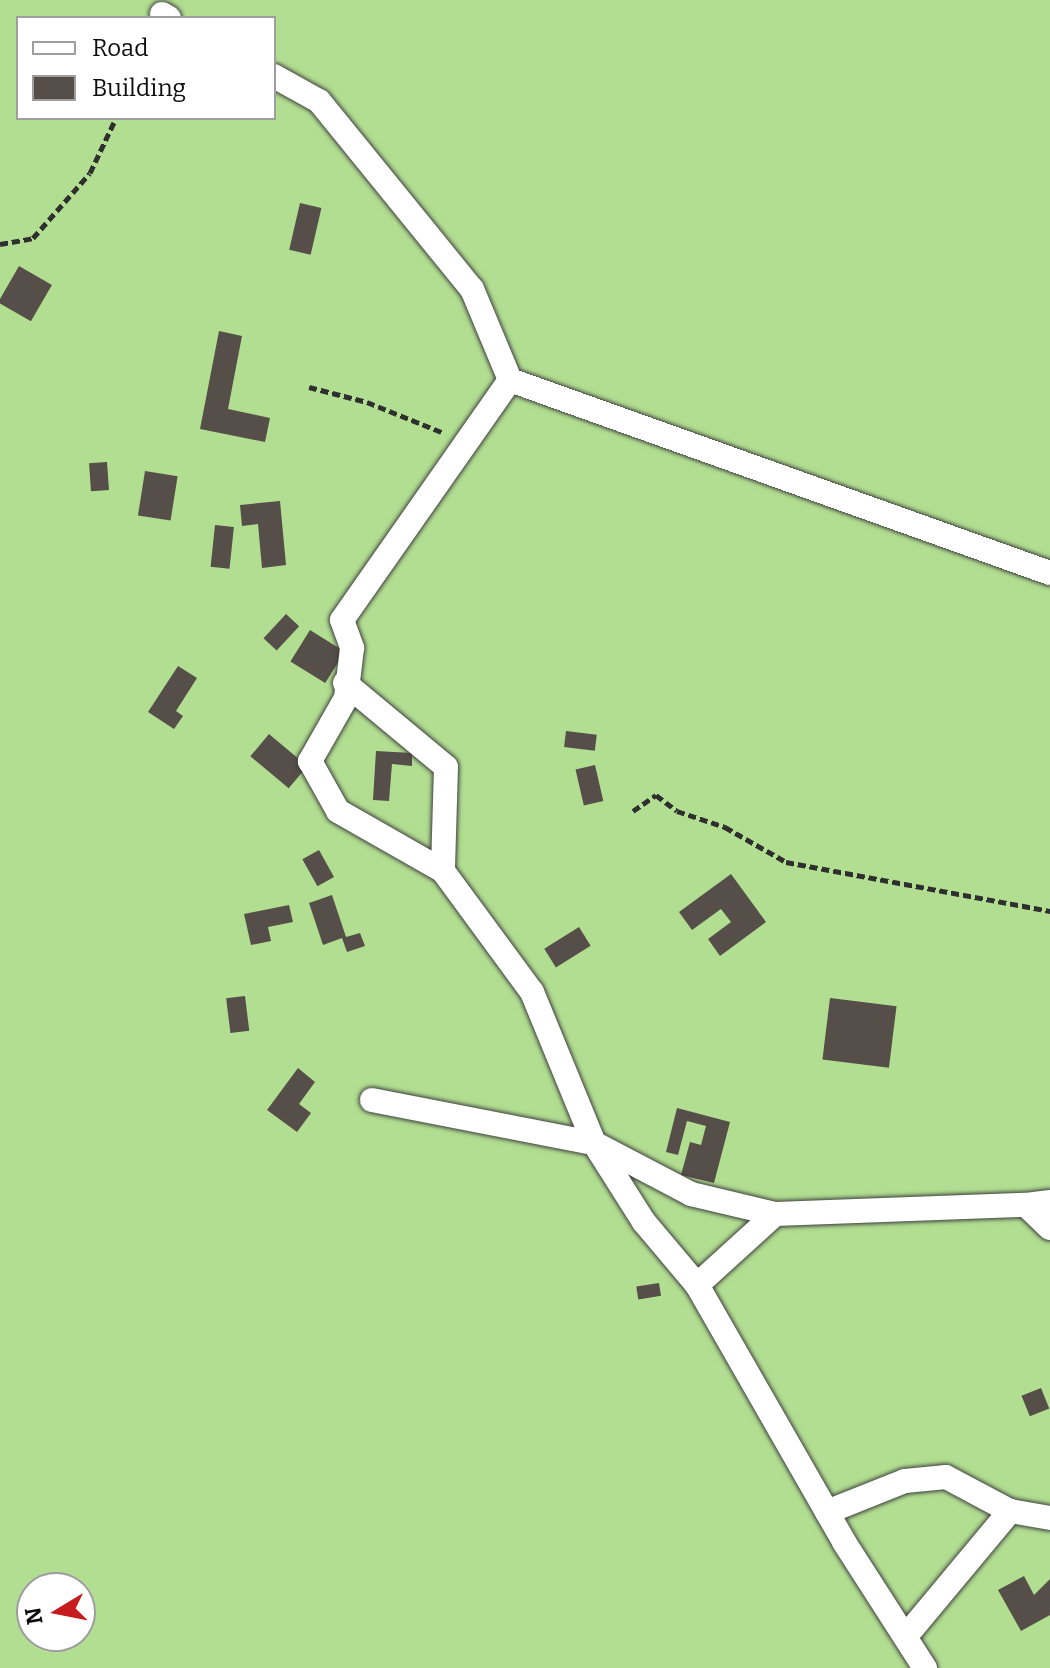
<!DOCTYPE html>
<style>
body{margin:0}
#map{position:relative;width:1050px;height:1668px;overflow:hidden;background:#fffcec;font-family:Bitter,serif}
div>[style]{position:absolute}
.forest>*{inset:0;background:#b2de91}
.building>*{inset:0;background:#564e48;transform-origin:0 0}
.path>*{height:5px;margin-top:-2.5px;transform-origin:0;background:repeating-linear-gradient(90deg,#2f2f2f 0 8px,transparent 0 12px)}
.roads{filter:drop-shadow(0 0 2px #404040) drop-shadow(0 0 2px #404040)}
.minor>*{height:24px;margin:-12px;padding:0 12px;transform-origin:12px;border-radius:12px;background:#fff}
span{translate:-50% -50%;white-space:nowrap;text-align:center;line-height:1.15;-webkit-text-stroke:8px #fff;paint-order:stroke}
.legend{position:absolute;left:16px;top:16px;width:260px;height:104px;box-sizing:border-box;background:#fff;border:2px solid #9e9e9e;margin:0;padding:10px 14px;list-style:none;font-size:24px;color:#0d0d0d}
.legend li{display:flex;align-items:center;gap:16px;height:40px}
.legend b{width:40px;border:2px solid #9e9e9e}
.north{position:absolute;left:16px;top:1572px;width:80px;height:80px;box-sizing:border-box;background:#fff;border:2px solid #9e9e9e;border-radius:50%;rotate:260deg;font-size:22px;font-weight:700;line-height:32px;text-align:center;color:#0d0d0d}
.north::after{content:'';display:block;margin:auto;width:28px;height:36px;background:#c61b1f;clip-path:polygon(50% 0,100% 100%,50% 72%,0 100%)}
</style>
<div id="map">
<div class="forest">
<div style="clip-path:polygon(evenodd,0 0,1050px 0,1050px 1668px,0 1668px,0 0,18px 18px,274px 18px,274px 118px,18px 118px,18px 18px,0 0,32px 1588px,80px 1588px,80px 1636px,32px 1636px,32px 1588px)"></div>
</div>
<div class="building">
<div style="left:300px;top:203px;width:22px;height:48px;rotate:13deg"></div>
<div style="left:19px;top:266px;width:38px;height:42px;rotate:30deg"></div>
<div style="clip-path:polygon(219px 331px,242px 336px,228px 409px,270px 418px,265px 442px,200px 429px)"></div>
<div style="left:107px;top:462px;width:28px;height:18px;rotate:86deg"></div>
<div style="left:145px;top:471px;width:33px;height:45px;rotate:9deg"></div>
<div style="clip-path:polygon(280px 501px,286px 565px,262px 568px,258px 524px,242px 526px,240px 505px)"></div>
<div style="left:215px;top:525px;width:19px;height:42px;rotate:6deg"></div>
<div style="left:286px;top:614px;width:18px;height:33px;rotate:43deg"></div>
<div style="left:310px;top:630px;width:41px;height:37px;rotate:32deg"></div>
<div style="clip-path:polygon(178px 666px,197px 678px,176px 711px,183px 716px,174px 729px,148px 712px)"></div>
<div style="left:566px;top:731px;width:31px;height:16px;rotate:7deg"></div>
<div style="left:269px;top:734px;width:50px;height:29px;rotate:40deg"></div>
<div style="clip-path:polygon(376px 751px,412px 753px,412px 766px,392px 764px,389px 801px,373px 800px)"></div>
<div style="left:595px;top:765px;width:37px;height:20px;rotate:77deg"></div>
<div style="left:319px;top:850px;width:31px;height:19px;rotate:61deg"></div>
<div style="clip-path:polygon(731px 874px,766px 922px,720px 956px,708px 939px,731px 922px,721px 909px,692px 930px,679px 912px)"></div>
<div style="clip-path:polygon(332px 895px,346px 937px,360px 933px,365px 946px,347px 952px,342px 938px,323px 945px,309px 903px)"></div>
<div style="clip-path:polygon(289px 905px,293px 922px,268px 927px,271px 941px,251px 945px,244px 914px)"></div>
<div style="left:579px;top:927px;width:22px;height:41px;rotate:58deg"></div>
<div style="left:245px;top:996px;width:35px;height:19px;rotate:83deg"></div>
<div style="left:830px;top:998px;width:67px;height:62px;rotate:7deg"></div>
<div style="clip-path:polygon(298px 1068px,315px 1082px,299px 1104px,311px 1113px,297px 1132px,267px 1110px)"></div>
<div style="clip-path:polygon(677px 1108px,730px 1122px,714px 1183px,681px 1175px,690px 1142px,701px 1145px,706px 1126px,687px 1121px,678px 1155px,666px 1152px)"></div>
<div style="left:659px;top:1283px;width:13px;height:23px;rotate:81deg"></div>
<div style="left:1041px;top:1388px;width:22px;height:21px;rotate:68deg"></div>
<div style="clip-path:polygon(1024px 1576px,1034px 1595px,1050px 1579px,1050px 1615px,1021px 1631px,998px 1590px)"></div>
</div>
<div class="path">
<div style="left:0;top:244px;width:34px;rotate:-10deg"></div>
<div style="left:33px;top:238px;width:86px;rotate:-48.8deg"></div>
<div style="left:90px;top:173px;width:61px;rotate:-64.7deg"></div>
<div style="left:309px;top:387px;width:60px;rotate:14.5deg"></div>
<div style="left:367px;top:402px;width:83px;rotate:21.9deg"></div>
<div style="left:633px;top:811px;width:28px;rotate:-35deg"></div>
<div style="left:656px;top:795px;width:26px;rotate:37deg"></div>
<div style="left:677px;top:811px;width:51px;rotate:18.4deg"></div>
<div style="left:725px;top:827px;width:70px;rotate:29.8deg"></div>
<div style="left:786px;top:862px;width:269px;rotate:10.5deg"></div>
</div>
<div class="roads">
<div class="minor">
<div style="left:162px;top:14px;width:8px;rotate:30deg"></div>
<div style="left:274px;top:76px;width:51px;rotate:29.1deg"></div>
<div style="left:319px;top:101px;width:242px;rotate:50.9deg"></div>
<div style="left:472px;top:289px;width:99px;rotate:67.3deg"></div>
<div style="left:510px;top:380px;width:573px;rotate:19.67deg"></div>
<div style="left:510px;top:380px;width:293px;rotate:125deg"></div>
<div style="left:342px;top:620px;width:30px;rotate:70deg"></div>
<div style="left:352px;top:648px;width:50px;rotate:96.8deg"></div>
<div style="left:346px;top:698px;width:73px;rotate:119.7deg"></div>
<div style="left:310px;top:761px;width:57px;rotate:60.8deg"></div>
<div style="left:338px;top:811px;width:121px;rotate:29.7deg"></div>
<div style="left:443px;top:871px;width:150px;rotate:53.7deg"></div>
<div style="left:532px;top:992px;width:163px;rotate:67.7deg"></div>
<div style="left:594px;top:1143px;width:93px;rotate:57.7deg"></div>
<div style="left:644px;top:1222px;width:82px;rotate:49.9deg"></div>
<div style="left:697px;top:1285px;width:296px;rotate:60.2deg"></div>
<div style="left:844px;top:1542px;width:150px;rotate:57.3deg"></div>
<div style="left:345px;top:683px;width:131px;rotate:39.7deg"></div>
<div style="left:446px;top:767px;width:104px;rotate:91.7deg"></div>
<div style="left:372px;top:1100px;width:226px;rotate:11deg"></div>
<div style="left:594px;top:1143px;width:110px;rotate:27.7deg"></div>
<div style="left:691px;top:1194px;width:86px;rotate:13.4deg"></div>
<div style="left:775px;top:1214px;width:251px;rotate:-2.1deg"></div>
<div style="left:1050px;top:1202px;width:24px;rotate:173deg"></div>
<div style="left:1026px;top:1205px;width:33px;rotate:44deg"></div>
<div style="left:697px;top:1285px;width:105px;rotate:-42.3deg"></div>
<div style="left:827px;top:1512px;width:84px;rotate:-21.7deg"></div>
<div style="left:905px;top:1481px;width:41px;rotate:-5.6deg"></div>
<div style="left:946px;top:1477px;width:72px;rotate:28deg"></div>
<div style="left:906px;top:1636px;width:163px;rotate:-50.2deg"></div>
<div style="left:1010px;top:1511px;width:41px;rotate:9.9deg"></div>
</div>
</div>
<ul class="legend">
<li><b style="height:10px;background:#fff"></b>Road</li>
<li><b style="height:22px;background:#564e48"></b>Building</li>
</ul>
<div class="north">N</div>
</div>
